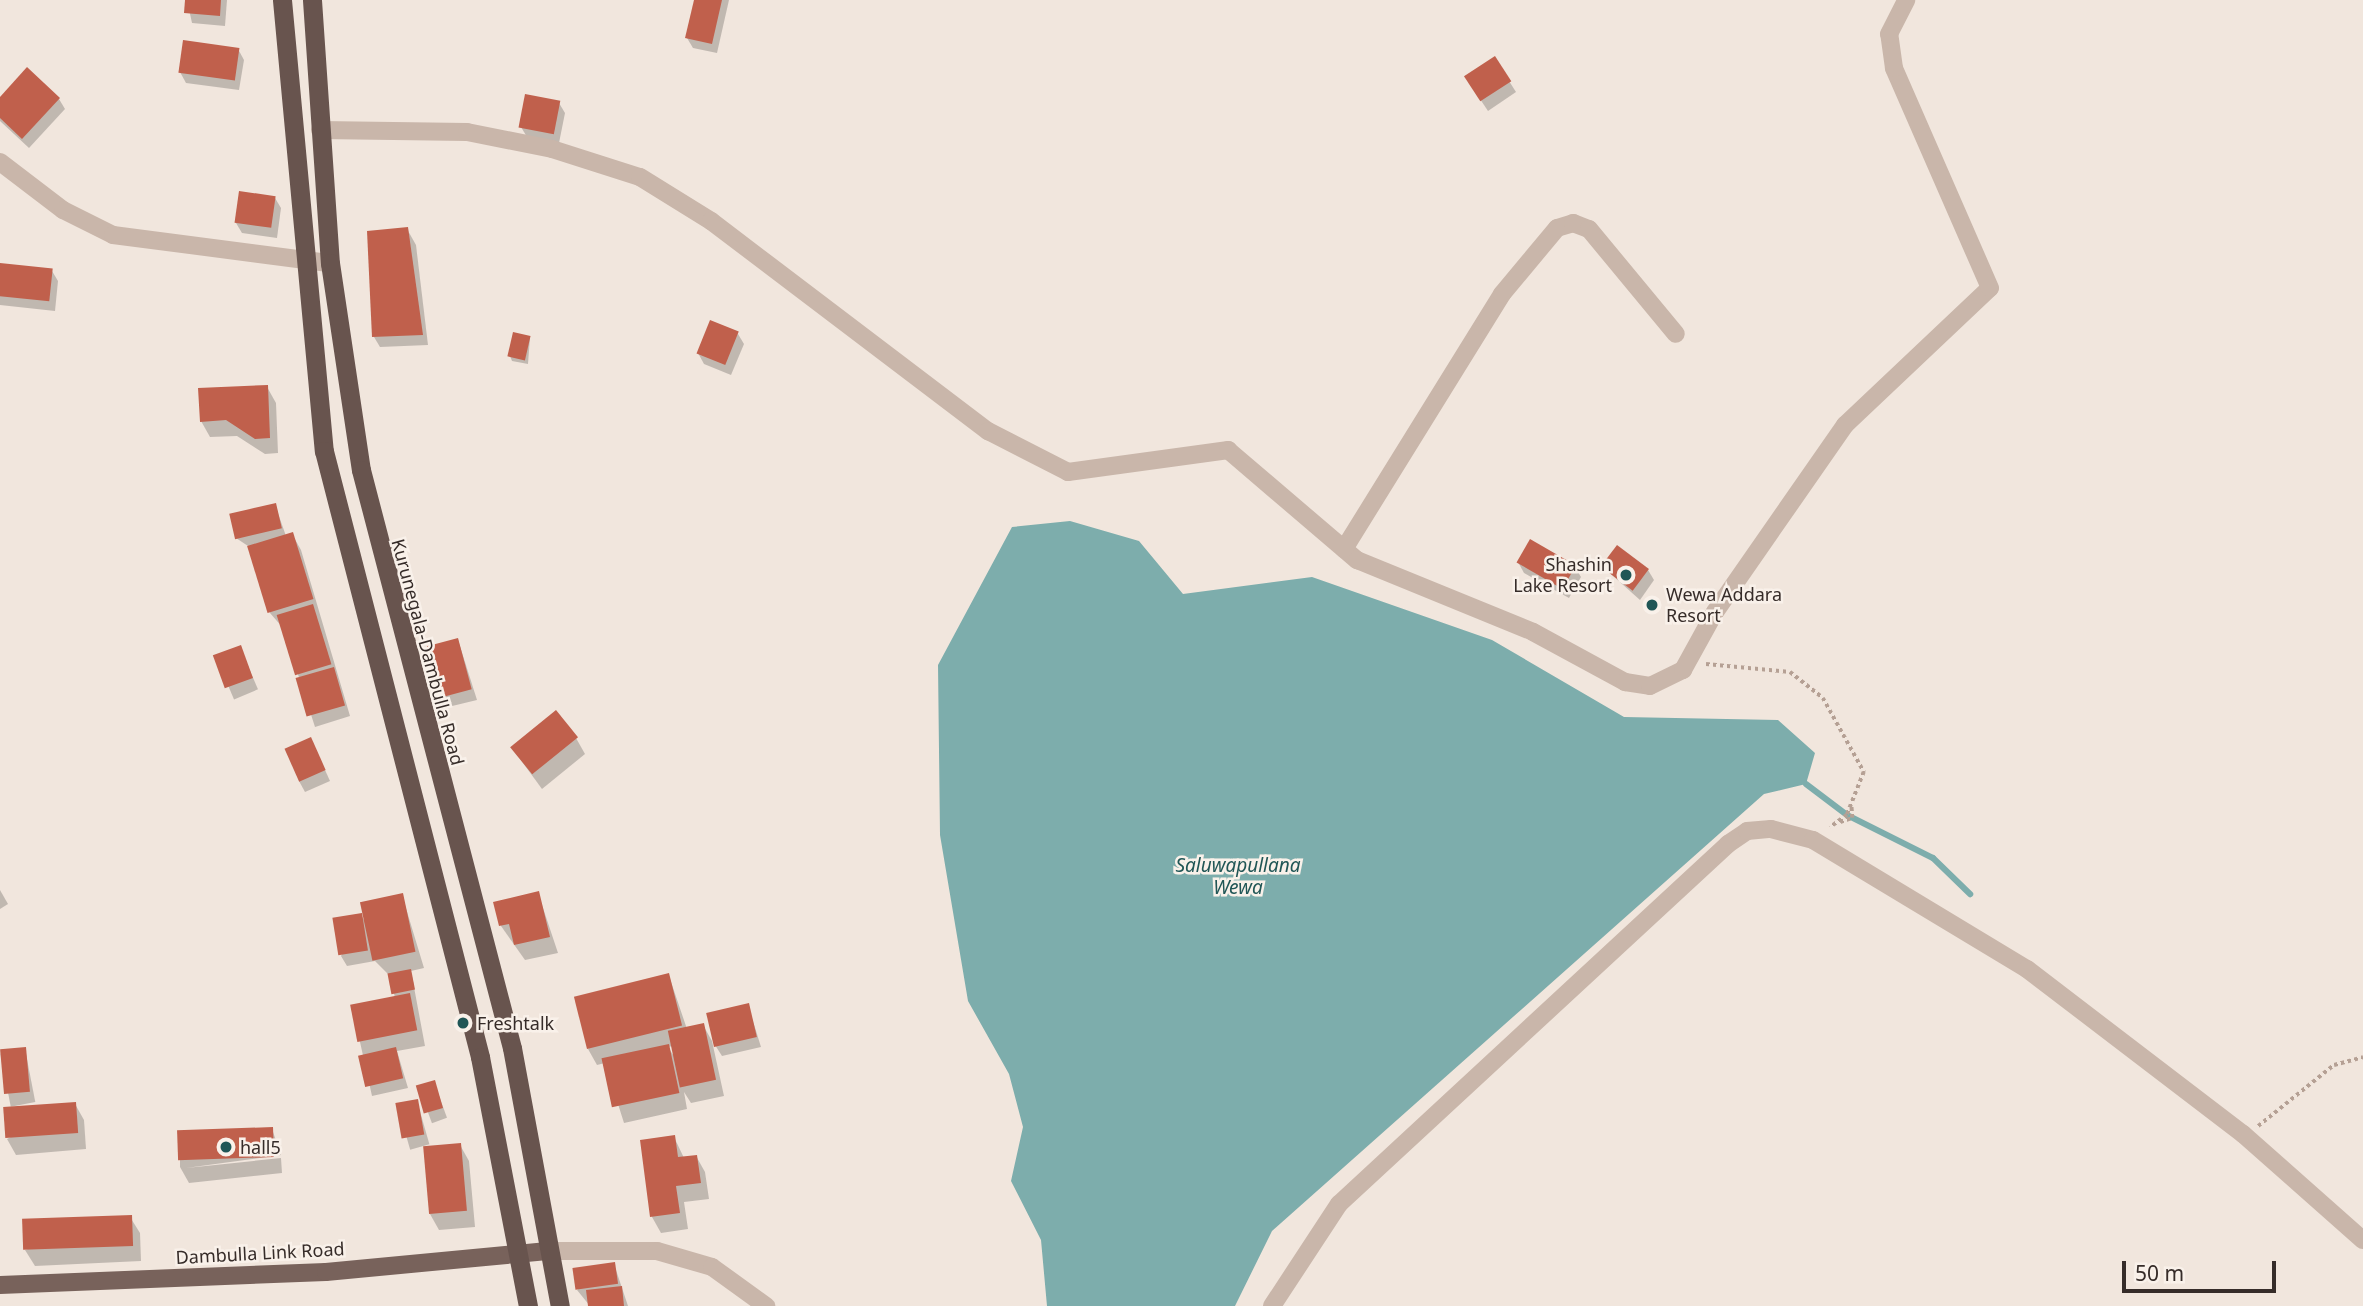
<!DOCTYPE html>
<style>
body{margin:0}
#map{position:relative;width:2363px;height:1306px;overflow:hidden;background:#f1e6dd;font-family:"Noto Sans",sans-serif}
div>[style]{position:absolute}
.water>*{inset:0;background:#7dadac}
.shadow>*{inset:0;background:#0003;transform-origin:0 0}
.stream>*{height:6px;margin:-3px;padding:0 3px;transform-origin:3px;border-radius:3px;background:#7dadac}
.building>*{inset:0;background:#c0604c;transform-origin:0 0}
.path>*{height:3.5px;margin-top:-1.75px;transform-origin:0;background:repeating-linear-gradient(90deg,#b5a094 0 3.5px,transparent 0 7px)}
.minor>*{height:18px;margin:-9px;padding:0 9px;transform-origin:9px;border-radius:9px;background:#c9b6aa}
.tertiary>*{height:18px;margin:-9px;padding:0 9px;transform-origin:9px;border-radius:9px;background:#c9b6aa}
.primary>*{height:18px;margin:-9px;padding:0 9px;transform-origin:9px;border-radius:9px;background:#78625b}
.trunk>*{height:19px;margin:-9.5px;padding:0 9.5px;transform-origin:9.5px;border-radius:9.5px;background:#68544e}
.dots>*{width:19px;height:19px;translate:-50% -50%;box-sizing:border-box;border:4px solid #f9f1ea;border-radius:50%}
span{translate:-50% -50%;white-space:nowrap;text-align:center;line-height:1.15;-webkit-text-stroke:5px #f9f1ea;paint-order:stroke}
.poi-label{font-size:18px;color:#362c29}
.right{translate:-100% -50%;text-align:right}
.left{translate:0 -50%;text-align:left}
.street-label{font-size:18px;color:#362c29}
.water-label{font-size:19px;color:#205656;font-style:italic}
.scale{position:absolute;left:2122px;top:1261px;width:154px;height:32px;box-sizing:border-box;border:4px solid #362c29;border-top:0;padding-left:9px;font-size:21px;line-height:24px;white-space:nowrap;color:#362c29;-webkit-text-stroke:5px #f9f1ea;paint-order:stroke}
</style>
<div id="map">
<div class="water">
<div style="clip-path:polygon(1070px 521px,1139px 541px,1183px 594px,1312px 577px,1492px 640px,1624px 717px,1778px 720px,1815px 753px,1806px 784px,1764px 794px,1272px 1231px,1235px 1306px,1047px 1306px,1041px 1240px,1011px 1181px,1023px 1127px,1009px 1074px,968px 1001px,940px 835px,938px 665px,1012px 527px)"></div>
</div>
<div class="shadow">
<div style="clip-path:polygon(187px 0,227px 0,225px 26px,192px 23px)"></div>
<div style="clip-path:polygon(695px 0,729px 0,717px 53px,693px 48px,687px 38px)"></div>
<div style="clip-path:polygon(238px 49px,244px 60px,239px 90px,186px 83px,180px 72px)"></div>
<div style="clip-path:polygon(1495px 59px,1516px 92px,1488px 111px,1472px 87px)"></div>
<div style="clip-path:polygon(0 99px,59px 99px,65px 109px,29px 148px,0 121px)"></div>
<div style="clip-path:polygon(559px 103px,565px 113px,559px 143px,527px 137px,521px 127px)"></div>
<div style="clip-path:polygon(275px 198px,281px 208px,277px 238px,242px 233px,236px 223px)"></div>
<div style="clip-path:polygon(407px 229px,416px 245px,428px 345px,380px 347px,374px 337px)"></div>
<div style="clip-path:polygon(0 265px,52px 271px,58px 281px,55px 311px,0 305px)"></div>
<div style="clip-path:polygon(738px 334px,744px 344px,731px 375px,704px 364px,698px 353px)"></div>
<div style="clip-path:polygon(530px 337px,528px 364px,512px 361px,510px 356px)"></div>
<div style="clip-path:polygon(267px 387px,276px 403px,278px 453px,265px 454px,237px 436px,210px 437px,201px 421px)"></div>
<div style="clip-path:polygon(275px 505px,286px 536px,292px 534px,301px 550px,350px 716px,315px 727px,283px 628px,270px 613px,248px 546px,236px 538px)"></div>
<div style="clip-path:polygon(1518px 562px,1575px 567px,1581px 577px,1569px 598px,1524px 573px)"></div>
<div style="clip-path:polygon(1603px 567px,1648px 570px,1654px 580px,1640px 600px)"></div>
<div style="clip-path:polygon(458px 640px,477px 700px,448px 707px,442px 697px)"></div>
<div style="left:240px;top:647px;width:46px;height:26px;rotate:67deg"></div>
<div style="clip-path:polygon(576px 738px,585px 754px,542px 789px,512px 748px)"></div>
<div style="clip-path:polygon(311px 739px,330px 781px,305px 792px,299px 781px)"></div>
<div style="clip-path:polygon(0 890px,8px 904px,0 909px)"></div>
<div style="clip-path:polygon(538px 893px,558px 953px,525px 960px,501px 926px,495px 903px)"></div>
<div style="clip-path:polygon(402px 895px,424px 968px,411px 971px,425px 1046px,397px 1051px,408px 1088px,372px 1096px,352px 1006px,395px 998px,390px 976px,375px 961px,347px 966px,341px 956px,361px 915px,366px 923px)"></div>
<div style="clip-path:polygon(evenodd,669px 976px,687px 1029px,703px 1025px,712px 1041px,724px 1096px,691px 1103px,684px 1092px,687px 1109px,624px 1123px,605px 1063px,597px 1065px,588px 1049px,669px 976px,673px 1046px,675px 1058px,668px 1047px,673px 1046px)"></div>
<div style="clip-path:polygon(748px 1005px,761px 1047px,722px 1056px,715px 1045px)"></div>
<div style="left:25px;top:1049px;width:54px;height:25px;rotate:79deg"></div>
<div style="left:434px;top:1082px;width:38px;height:16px;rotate:70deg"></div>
<div style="left:417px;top:1101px;width:45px;height:20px;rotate:74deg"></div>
<div style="clip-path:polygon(75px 1104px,84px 1120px,86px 1149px,16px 1155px,7px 1139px)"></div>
<div style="clip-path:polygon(272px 1129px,281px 1155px,186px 1168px,281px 1158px,282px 1173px,189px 1183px,180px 1167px,180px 1139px)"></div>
<div style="clip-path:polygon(674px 1137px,684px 1158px,696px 1156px,705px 1172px,709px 1199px,684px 1202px,688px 1229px,661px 1233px,652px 1217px,642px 1141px)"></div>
<div style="clip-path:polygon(460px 1145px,469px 1161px,475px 1227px,439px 1230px,430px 1214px)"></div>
<div style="clip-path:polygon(130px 1217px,140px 1233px,141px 1261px,35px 1266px,25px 1250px)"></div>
<div style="clip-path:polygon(614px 1264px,628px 1306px,590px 1306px,577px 1290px)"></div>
</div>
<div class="stream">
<div style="left:1806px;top:784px;width:51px;rotate:37.1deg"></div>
<div style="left:1847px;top:815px;width:96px;rotate:26.6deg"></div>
<div style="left:1933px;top:858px;width:52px;rotate:44.2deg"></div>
</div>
<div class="building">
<div style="clip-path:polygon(185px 0,221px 0,220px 16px,184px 13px)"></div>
<div style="clip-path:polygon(694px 0,722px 0,712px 44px,685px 38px)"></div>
<div style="left:183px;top:40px;width:57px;height:33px;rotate:8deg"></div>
<div style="left:1495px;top:56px;width:30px;height:37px;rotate:57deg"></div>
<div style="clip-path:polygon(27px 67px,60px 98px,22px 139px,0 118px,0 97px)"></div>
<div style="left:525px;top:94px;width:36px;height:34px;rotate:11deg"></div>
<div style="left:239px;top:191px;width:37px;height:32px;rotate:8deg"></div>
<div style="clip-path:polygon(408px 227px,423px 335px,372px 337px,367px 231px)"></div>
<div style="left:0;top:263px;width:53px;height:33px;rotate:6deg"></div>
<div style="left:710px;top:320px;width:31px;height:36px;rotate:22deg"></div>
<div style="left:513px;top:332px;width:18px;height:25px;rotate:13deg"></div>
<div style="clip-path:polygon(268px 385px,270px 438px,255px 439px,226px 420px,200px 422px,198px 388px)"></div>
<div style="left:276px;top:503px;width:26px;height:48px;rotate:77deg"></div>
<div style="left:293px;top:532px;width:70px;height:48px;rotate:73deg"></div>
<div style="left:1530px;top:539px;width:53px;height:27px;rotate:30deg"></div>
<div style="left:1617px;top:545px;width:40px;height:27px;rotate:37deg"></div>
<div style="left:313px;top:604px;width:63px;height:38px;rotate:73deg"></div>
<div style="left:458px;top:638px;width:53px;height:32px;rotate:75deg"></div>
<div style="left:241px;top:645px;width:35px;height:30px;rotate:70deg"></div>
<div style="left:334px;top:667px;width:40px;height:40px;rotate:74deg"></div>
<div style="left:556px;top:710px;width:35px;height:59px;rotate:51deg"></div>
<div style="left:311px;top:737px;width:36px;height:29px;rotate:66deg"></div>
<div style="clip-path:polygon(539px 891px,550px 937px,514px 945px,509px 924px,499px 926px,493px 902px)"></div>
<div style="left:403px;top:893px;width:60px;height:44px;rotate:78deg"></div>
<div style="left:362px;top:913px;width:38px;height:30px;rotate:81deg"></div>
<div style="left:411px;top:969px;width:21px;height:24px;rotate:79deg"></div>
<div style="left:669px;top:973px;width:54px;height:98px;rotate:76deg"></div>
<div style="left:410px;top:993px;width:38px;height:61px;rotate:79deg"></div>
<div style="left:749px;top:1003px;width:35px;height:44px;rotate:77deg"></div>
<div style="left:704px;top:1023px;width:58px;height:37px;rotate:78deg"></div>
<div style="left:669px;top:1044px;width:50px;height:69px;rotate:78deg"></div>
<div style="left:26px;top:1047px;width:45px;height:26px;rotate:85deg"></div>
<div style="left:396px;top:1047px;width:32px;height:39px;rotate:77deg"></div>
<div style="left:435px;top:1080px;width:29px;height:20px;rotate:74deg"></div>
<div style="left:418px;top:1099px;width:36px;height:23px;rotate:80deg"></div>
<div style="left:76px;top:1102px;width:31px;height:73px;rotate:86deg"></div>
<div style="left:273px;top:1127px;width:30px;height:96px;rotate:88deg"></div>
<div style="clip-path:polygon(675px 1135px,678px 1157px,697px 1155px,701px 1183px,676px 1186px,680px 1213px,650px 1217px,640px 1140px)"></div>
<div style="left:461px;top:1143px;width:68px;height:38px;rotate:85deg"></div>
<div style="left:132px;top:1215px;width:31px;height:110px;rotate:88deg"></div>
<div style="left:615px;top:1262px;width:22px;height:43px;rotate:82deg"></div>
<div style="clip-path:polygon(622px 1286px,624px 1306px,588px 1306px,586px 1290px)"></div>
</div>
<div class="path">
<div style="left:1706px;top:664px;width:84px;rotate:5.4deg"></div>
<div style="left:1790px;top:672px;width:42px;rotate:38.2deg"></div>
<div style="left:1823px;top:698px;width:85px;rotate:61deg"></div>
<div style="left:1864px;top:772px;width:46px;rotate:111.6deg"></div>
<div style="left:1847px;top:815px;width:21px;rotate:143deg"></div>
<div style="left:1840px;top:822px;width:13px;rotate:-18deg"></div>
<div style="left:1852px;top:818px;width:13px;rotate:-94deg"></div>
<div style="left:2258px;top:1126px;width:97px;rotate:-38.8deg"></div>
<div style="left:2334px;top:1065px;width:30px;rotate:-15deg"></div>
</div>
<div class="minor">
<div style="left:320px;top:130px;width:147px;rotate:0.8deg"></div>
<div style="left:467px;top:132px;width:87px;rotate:11.3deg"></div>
<div style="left:552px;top:149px;width:92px;rotate:17.7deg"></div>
<div style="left:640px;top:177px;width:84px;rotate:31.8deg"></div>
<div style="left:711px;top:221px;width:348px;rotate:37.2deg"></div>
<div style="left:988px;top:431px;width:90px;rotate:27.1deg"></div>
<div style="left:1068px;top:472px;width:162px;rotate:-7.8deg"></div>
<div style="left:1228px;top:450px;width:170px;rotate:40.5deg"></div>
<div style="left:1357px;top:560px;width:190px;rotate:22.2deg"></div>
<div style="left:1533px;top:632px;width:105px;rotate:28.5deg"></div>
<div style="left:1625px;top:682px;width:25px;rotate:9deg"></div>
<div style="left:1650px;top:686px;width:37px;rotate:-26deg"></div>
<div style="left:1683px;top:670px;width:66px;rotate:-61.1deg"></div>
<div style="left:1715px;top:612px;width:228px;rotate:-55.2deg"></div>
<div style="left:1845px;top:425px;width:199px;rotate:-43.4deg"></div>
<div style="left:1990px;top:288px;width:240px;rotate:-113.6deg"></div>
<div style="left:1894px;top:68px;width:34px;rotate:-98deg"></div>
<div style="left:1889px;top:34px;width:38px;rotate:-63deg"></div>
<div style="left:1344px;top:549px;width:300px;rotate:-58.2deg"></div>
<div style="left:1502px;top:294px;width:86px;rotate:-50.2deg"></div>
<div style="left:1557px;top:228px;width:17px;rotate:-17deg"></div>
<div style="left:1573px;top:223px;width:17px;rotate:21deg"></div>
<div style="left:1589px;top:229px;width:136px;rotate:50.4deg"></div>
<div style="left:550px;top:1251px;width:107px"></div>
<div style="left:657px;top:1251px;width:57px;rotate:16.2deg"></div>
<div style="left:712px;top:1267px;width:67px;rotate:35.8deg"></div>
<div style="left:1272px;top:1306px;width:122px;rotate:-56.7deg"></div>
<div style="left:1339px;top:1204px;width:530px;rotate:-42.78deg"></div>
<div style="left:1728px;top:844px;width:23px;rotate:-34deg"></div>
<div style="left:1747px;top:831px;width:24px;rotate:-5deg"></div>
<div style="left:1771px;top:829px;width:43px;rotate:14.7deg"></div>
<div style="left:1813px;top:840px;width:250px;rotate:31.1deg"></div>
<div style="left:2027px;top:969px;width:272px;rotate:37.4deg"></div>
<div style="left:2243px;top:1134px;width:160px;rotate:41.5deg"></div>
</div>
<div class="tertiary">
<div style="left:0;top:162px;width:79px;rotate:37.3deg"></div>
<div style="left:63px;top:210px;width:56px;rotate:26.6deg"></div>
<div style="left:113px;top:235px;width:219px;rotate:7.4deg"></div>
</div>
<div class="primary">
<div style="left:0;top:1285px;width:326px;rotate:-2.3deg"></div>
<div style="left:326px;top:1272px;width:225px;rotate:-5.4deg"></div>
</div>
<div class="trunk">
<div style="left:282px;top:0;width:453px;rotate:84.7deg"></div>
<div style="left:324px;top:451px;width:626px;rotate:75.56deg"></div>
<div style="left:480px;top:1057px;width:254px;rotate:79.1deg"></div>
<div style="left:312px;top:0;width:264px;rotate:86.1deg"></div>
<div style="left:330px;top:263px;width:209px;rotate:81.5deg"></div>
<div style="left:361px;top:470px;width:597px;rotate:75.36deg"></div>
<div style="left:512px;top:1048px;width:262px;rotate:79.5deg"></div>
</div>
<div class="dots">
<div style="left:1626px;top:575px;background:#205656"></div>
<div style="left:1652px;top:605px;background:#205656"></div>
<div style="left:463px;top:1023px;background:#205656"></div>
<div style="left:226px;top:1147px;background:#205656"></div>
</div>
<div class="poi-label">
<span class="right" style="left:1612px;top:575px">Shashin<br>Lake Resort</span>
<span class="left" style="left:1666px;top:605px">Wewa Addara<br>Resort</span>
<span class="left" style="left:477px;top:1023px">Freshtalk</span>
<span class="left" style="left:240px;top:1147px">hall5</span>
</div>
<div class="street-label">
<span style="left:428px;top:652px;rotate:75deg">Kurunegala-Dambulla Road</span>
<span style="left:260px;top:1253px;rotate:-3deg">Dambulla Link Road</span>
</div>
<div class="water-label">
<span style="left:1238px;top:877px">Saluwapullana<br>Wewa</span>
</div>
<div class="scale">50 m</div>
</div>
